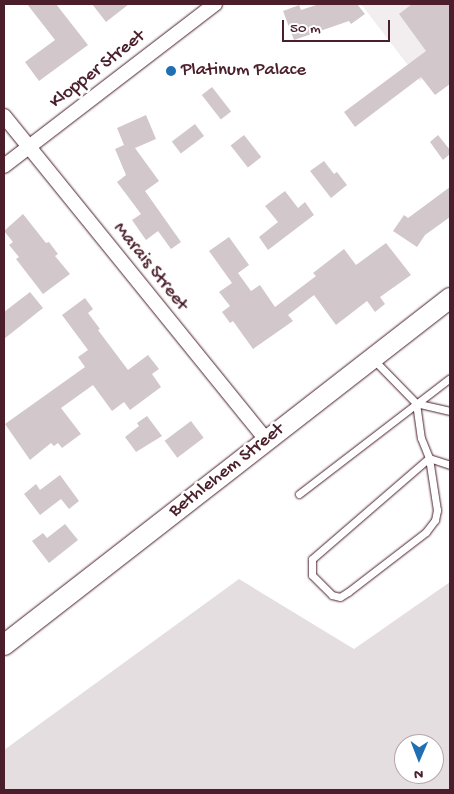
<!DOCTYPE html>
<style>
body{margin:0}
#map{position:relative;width:454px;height:794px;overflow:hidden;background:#fff;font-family:"Gochi Hand",sans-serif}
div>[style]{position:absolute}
.built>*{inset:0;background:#f2eeef}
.green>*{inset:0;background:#e5dee0}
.building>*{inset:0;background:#d2c7cb;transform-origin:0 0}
.roads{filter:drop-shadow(0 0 1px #4a1f2b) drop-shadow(0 0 1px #4a1f2b)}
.service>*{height:7px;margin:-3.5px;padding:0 3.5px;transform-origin:3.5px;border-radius:3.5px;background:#fff}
.minor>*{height:14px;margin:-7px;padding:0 7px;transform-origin:7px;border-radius:7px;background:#fff}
.secondary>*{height:20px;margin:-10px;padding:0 10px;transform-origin:10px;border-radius:10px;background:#fff}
.dots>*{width:14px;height:14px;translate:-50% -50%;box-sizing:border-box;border:2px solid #fff;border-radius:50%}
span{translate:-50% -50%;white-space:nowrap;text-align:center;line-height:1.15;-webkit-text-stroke:5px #fff;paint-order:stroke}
.street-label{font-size:19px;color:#4a1f2b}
.poi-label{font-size:19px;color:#4a1f2b}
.left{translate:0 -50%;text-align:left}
.frame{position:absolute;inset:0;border:5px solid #4a1f2b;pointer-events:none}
.north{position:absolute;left:394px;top:734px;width:50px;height:50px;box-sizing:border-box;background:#fff;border:1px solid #b7a5aa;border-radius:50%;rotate:181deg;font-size:14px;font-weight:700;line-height:20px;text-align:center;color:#4a1f2b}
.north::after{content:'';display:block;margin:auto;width:18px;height:22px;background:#1f6fb2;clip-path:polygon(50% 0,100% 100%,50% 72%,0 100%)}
.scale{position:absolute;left:282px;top:20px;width:108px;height:22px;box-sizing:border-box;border:2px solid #4a1f2b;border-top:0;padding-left:6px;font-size:15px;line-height:18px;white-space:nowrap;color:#4a1f2b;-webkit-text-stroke:4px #fff;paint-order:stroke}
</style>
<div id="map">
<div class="built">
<div style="clip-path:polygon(361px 4px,450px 4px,450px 58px,420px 81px)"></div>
</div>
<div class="green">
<div style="clip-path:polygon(evenodd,239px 579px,354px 649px,450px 582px,450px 790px,4px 790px,4px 750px,239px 579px,404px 744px,434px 744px,434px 774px,404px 774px,404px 744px)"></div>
</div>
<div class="building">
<div style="clip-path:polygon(27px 4px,56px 4px,88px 45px,39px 81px,25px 62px,55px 40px)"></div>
<div style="clip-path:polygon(92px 4px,129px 4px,106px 22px)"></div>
<div style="clip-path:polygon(319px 4px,357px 4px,365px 14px,351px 24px,349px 21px,294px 40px,283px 11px,299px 5px,301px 10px)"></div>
<div style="clip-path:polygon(412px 4px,450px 4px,450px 84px,435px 95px,421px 77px,355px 127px,344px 112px,426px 51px,399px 14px)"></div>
<div style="left:212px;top:87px;width:31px;height:13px;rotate:52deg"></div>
<div style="clip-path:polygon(146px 115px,156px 139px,135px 148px,159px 181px,145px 191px,181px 242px,171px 249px,158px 231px,146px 240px,132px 220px,141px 214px,117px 182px,126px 175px,115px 149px,124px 145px,117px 128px)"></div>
<div style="left:195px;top:124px;width:15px;height:29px;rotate:53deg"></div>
<div style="left:244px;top:135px;width:28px;height:17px;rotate:52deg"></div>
<div style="clip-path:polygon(438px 135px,450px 150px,450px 154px,443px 160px,430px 142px)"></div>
<div style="clip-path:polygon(324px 161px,334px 174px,337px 172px,347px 185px,331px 198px,310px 171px)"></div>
<div style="clip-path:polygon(450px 187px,450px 217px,425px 235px,417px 247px,393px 231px,404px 215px,408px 218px)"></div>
<div style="clip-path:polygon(285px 191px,298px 208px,305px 202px,314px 215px,268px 250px,259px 237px,278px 222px,265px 206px)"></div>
<div style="clip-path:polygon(23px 214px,46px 243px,49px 242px,58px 254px,55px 256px,70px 274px,43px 294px,16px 259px,19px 257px,9px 245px,13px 242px,4px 231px)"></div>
<div style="clip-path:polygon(229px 237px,249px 265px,238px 273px,251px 291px,260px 285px,275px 307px,316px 276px,313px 273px,344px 249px,356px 265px,386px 243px,411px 275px,380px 297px,385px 304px,375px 312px,367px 301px,336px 325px,314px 295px,288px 315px,293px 321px,253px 349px,233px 321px,230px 323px,222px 312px,230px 306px,219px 292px,232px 283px,209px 251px)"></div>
<div style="clip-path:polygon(30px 292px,43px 308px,4px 339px,4px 312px)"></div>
<div style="clip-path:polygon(85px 298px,93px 309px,88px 313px,100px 329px,98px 330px,128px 370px,148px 355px,159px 369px,152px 374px,161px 387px,130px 410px,124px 402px,112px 411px,93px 385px,61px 408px,81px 434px,62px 448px,58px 443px,54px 446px,51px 443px,30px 460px,5px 424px,85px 367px,78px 357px,88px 350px,62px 315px)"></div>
<div style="clip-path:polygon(147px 416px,162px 436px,136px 452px,125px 437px,139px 426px,137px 423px)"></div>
<div style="left:191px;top:421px;width:21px;height:33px;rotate:53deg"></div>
<div style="clip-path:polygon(60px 475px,79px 501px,69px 509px,61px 499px,40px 515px,24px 494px,36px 484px,40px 490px)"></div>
<div style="clip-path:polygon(65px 524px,78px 540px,49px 563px,32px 541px,43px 533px,47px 538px)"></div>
</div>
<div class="roads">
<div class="service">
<div style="left:374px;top:360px;width:60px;rotate:45.7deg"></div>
<div style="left:450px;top:411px;width:35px;rotate:-167deg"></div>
<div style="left:416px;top:403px;width:35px;rotate:82deg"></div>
<div style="left:421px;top:438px;width:22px;rotate:68deg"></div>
<div style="left:429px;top:458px;width:22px;rotate:18deg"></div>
<div style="left:429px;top:458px;width:53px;rotate:81.3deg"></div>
<div style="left:437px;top:510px;width:10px;rotate:101deg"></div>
<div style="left:435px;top:520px;width:15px;rotate:127deg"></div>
<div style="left:426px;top:532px;width:98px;rotate:142.4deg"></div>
<div style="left:348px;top:592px;width:9px;rotate:148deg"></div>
<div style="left:340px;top:597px;width:8px;rotate:-166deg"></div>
<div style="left:332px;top:595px;width:28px;rotate:-135deg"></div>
<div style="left:312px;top:575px;width:16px;rotate:-90deg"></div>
<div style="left:312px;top:559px;width:155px;rotate:-40.8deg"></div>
<div style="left:299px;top:494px;width:190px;rotate:-37.5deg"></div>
</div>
<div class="minor">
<div style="left:4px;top:116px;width:418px;rotate:51deg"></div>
<div style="left:4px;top:166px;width:266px;rotate:-37.5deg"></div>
</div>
<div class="secondary">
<div style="left:4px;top:645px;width:565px;rotate:-37.88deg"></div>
</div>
</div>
<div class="dots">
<div style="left:171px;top:71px;background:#1f6fb2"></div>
</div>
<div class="street-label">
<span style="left:98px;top:70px;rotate:-38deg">Klopper Street</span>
<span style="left:150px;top:267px;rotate:51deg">Marais Street</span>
<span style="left:227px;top:471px;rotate:-38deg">Bethlehem Street</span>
</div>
<div class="poi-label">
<span class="left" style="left:181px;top:71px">Platinum Palace</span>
</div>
<div class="frame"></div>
<div class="north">N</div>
<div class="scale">50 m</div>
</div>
